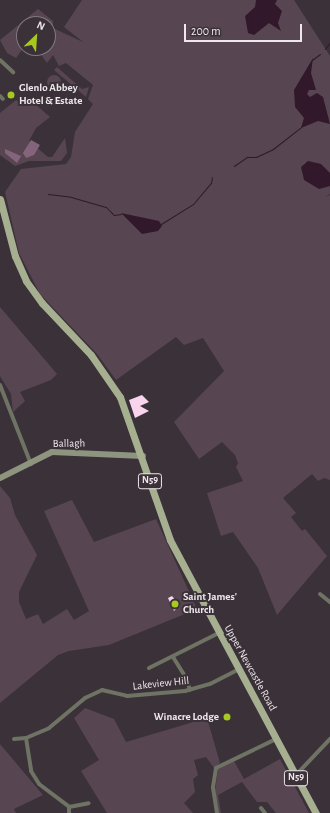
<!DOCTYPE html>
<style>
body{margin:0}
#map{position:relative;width:330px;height:813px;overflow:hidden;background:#3b3138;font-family:"Alegreya Sans",sans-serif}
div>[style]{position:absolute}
.green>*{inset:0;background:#584552}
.round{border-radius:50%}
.forest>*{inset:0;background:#84647b}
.water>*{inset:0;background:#32182b}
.stream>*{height:1px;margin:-0.5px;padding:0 0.5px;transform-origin:0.5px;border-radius:0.5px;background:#32182b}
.building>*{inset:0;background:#f8d4ed}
.street>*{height:4px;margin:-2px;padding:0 2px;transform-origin:2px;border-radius:2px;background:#6e7364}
.secondary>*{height:6px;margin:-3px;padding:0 3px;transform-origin:3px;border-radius:3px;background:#8e957e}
.primary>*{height:7px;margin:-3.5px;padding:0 3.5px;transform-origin:3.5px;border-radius:3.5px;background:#a6b091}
.dots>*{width:11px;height:11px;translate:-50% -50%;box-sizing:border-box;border:2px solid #3b3138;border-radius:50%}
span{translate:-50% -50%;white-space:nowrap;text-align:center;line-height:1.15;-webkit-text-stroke:4px #3b3138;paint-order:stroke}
.shield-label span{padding:1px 3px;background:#3b3138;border:1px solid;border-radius:3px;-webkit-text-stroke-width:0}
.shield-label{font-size:10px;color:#eee7eb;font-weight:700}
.poi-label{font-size:11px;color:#eee7eb;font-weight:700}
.left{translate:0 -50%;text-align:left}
.right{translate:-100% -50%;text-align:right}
.street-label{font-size:11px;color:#eee7eb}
.north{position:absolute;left:16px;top:16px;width:40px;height:40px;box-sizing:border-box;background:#3b3138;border:1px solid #837a80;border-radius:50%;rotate:25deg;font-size:11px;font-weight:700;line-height:16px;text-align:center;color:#eee7eb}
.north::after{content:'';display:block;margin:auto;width:14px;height:18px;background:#a6c821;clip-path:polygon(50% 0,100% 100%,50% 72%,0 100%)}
.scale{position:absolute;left:184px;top:24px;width:118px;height:18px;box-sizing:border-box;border:2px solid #eee7eb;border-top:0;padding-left:5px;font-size:12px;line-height:14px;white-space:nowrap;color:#eee7eb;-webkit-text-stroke:3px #3b3138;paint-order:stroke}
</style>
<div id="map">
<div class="green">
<div style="clip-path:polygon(82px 0,294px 0,330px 56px,330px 194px,325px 197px,330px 195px,330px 480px,324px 478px,318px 481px,312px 474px,283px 498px,296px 513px,291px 517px,302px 531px,305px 529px,327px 556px,277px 615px,258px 568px,233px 532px,221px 536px,207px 493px,243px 481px,236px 467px,238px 463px,235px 455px,222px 442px,199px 459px,174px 422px,224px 371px,203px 338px,184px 345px,176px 337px,116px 380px,97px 354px,40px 294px,19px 253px,5px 192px,21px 169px,66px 164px,71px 157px,75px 132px,93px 104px,88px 99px,93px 85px,66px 63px,59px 66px,53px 55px,47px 63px,37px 49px,48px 48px,48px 31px,55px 29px,83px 42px,64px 27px)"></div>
<div style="clip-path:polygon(38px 9px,53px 21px,53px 25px,48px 27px,48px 24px,24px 24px,24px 47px,16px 58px,7px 53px,0 40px)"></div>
<div style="clip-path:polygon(57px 67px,82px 89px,89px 87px,86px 97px,54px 70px)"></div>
<div class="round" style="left:47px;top:75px;width:14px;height:14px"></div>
<div style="clip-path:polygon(28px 98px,50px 117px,36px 128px,29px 141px,48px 157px,52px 157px,65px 138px,67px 153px,61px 161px,29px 161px,15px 166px,0 155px,0 113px,16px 100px,22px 105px)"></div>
<div style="clip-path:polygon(0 307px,57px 374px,51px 380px,20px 392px,25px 401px,13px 412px,11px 394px,0 376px)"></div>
<div style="clip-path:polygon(0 486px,10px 498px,15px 515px,37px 555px,19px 592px,19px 602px,26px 619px,38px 614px,43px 624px,67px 609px,74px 620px,89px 611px,44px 511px,72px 500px,94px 542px,156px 519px,197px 609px,109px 645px,69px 651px,58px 655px,0 703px)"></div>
<div style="clip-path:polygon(85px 708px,114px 719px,126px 742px,207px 718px,220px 763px,214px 768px,206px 757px,194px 760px,198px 775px,193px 779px,195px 792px,184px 803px,193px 813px,107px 813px,81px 771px,99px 760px,74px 718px)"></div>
<div style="clip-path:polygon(0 744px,43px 795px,14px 809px,16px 813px,0 813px)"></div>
<div style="clip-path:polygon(280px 759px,309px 813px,276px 813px,267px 802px,257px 802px,242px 782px,218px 795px,221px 813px,218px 813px,215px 791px,218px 769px,234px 761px,244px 779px)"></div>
</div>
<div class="forest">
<div style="clip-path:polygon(31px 140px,40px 145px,34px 155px,26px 158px,23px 153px,17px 163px,5px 153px,5px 149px,21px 156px)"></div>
</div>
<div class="water">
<div style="clip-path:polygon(256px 0,277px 0,275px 4px,282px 11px,278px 23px,281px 31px,269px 23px,254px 35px,248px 33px,245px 16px,255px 7px)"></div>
<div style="clip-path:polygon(313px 58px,311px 73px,316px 90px,309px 90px,307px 94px,310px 97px,317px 93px,323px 97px,330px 124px,318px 121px,301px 128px,304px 118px,295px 107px,294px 90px)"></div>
<div style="clip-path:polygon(308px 161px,321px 164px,330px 173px,330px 186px,319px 189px,304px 180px,301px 167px)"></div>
<div style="clip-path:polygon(121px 213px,159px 221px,162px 226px,158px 231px,142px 234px)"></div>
</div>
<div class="stream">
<div style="left:325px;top:49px;width:9px;rotate:-54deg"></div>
<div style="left:312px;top:60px;width:10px;rotate:-37deg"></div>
<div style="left:234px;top:166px;width:16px;rotate:-35deg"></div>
<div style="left:247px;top:157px;width:9px"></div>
<div style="left:256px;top:157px;width:19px;rotate:-25deg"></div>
<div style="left:273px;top:149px;width:36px;rotate:-38deg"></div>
<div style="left:48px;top:194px;width:23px;rotate:7deg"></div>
<div style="left:71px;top:197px;width:36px;rotate:16deg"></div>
<div style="left:106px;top:207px;width:11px;rotate:45deg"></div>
<div style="left:114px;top:215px;width:7px;rotate:-8deg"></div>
<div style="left:161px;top:224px;width:39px;rotate:-32deg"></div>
<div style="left:194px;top:203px;width:26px;rotate:-50deg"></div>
<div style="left:211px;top:183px;width:6px;rotate:-81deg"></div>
</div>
<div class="building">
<div style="clip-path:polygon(142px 395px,149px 402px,140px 406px,149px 411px,135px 418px,129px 400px)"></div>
<div style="clip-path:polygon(172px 596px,180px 606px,174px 611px,168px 598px)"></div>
</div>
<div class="street">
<div style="left:0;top:60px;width:18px;rotate:43deg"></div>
<div style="left:0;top:96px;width:4px;rotate:45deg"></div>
<div style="left:0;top:385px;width:85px;rotate:68.6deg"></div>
<div style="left:320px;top:594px;width:13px;rotate:39deg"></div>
<div style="left:173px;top:657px;width:26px;rotate:58deg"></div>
<div style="left:187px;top:679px;width:11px;rotate:75deg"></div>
<div style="left:149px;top:668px;width:78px;rotate:-26.6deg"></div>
<div style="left:26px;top:738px;width:33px;rotate:81deg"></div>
<div style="left:31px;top:771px;width:15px;rotate:58deg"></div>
<div style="left:39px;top:784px;width:38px;rotate:37deg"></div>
<div style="left:69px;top:807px;width:20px;rotate:-11deg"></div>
<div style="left:14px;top:739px;width:12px;rotate:-5deg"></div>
<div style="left:26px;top:738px;width:25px;rotate:-23deg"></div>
<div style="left:49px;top:728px;width:47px;rotate:-39.8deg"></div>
<div style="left:85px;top:698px;width:19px;rotate:-25deg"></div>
<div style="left:102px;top:690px;width:26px;rotate:13deg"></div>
<div style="left:127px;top:696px;width:58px;rotate:-4.9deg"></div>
<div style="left:185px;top:691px;width:26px;rotate:-16deg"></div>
<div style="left:210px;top:684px;width:33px;rotate:-27deg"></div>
<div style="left:295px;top:776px;width:51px;rotate:-46.6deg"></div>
<div style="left:69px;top:807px;width:6px;rotate:90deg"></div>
<div style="left:261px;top:808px;width:6px;rotate:51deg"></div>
<div style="left:217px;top:813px;width:26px;rotate:-99deg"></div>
<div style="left:213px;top:787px;width:19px;rotate:-81deg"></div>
<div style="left:216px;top:768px;width:67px;rotate:-25.8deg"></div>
</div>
<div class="secondary">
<div style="left:0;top:478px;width:58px;rotate:-26.6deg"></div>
<div style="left:52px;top:452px;width:91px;rotate:2.5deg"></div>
</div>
<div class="primary">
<div style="left:0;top:199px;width:59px;rotate:75.3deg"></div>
<div style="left:15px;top:256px;width:27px;rotate:66deg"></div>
<div style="left:26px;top:281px;width:27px;rotate:54deg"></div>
<div style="left:42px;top:303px;width:71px;rotate:46.7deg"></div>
<div style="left:91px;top:355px;width:51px;rotate:55.4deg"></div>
<div style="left:120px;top:397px;width:151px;rotate:70.7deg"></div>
<div style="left:170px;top:540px;width:310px;rotate:61.9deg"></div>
</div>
<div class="dots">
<div style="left:11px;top:95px;background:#a6c821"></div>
<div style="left:175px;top:604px;background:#a6c821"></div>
<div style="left:227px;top:717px;background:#a6c821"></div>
</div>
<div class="shield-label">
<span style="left:150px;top:481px">N59</span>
<span style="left:296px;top:778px">N59</span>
</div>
<div class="poi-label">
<span class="left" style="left:19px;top:95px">Glenlo Abbey<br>Hotel &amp; Estate</span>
<span class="left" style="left:183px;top:604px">Saint James'<br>Church</span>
<span class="right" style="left:219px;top:717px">Winacre Lodge</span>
</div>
<div class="street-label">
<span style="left:69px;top:444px;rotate:-1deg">Ballagh</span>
<span style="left:250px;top:668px;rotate:61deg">Upper Newcastle Road</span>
<span style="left:161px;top:684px;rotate:-6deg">Lakeview Hill</span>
</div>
<div class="north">N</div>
<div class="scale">200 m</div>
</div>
